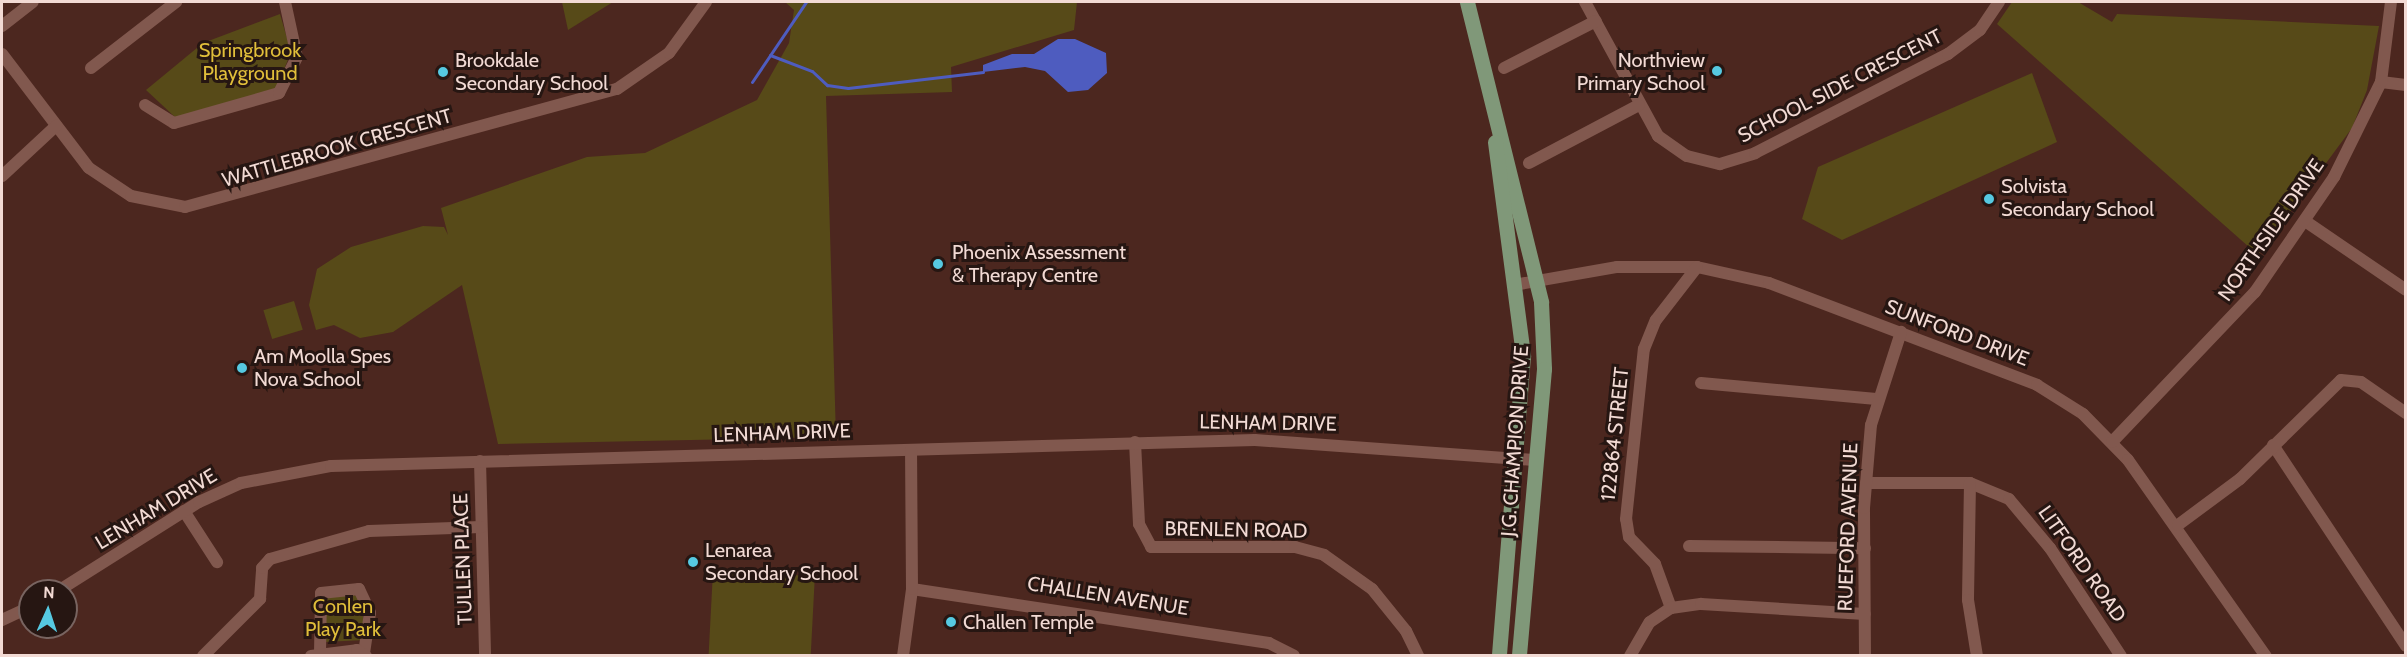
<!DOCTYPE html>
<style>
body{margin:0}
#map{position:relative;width:2407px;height:657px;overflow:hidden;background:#4c271f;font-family:Cabin,sans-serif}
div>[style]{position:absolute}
.green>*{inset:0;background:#574a18;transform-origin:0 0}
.water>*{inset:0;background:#4e5cbf}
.stream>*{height:3px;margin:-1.5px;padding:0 1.5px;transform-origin:1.5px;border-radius:1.5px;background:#4e5cbf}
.minor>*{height:12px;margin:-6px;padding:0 6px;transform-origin:6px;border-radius:6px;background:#81584e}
.major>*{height:15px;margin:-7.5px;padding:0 7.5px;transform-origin:7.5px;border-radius:7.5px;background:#809879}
.dots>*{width:16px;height:16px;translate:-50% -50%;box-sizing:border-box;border:3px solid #261612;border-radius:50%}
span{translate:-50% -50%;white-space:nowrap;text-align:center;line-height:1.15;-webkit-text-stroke:6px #261612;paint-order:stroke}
.park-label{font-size:20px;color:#e0be3a}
.poi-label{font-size:20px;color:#f2dad4}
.left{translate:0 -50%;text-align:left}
.right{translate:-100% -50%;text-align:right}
.street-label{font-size:20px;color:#f2dad4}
.frame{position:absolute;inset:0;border:3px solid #f2dad4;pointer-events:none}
.north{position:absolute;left:18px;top:579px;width:60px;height:60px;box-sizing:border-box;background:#261612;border:2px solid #786460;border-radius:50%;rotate:3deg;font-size:16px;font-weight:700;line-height:24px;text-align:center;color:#f2dad4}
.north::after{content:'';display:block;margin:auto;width:21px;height:27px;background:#56c9e1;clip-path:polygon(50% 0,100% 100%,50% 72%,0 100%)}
</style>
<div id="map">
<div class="green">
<div style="clip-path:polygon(562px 2px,613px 2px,568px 30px)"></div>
<div style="clip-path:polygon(785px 2px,1077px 2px,1074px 30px,951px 67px,952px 92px,826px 96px,836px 437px,498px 444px,462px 285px,393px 332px,360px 338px,334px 325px,316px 330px,309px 305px,317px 269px,351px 247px,423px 226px,444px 227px,448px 235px,441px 208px,587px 157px,645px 153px,757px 100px,789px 43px,794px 10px)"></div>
<div style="clip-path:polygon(2012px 2px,2078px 2px,2112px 22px,2117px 14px,2379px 26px,2367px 90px,2352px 128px,2258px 255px,1997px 24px)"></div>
<div style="clip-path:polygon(280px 14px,291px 52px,277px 87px,269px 92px,176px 118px,146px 90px,203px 43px)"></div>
<div style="clip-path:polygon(2032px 73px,2057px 142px,1842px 240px,1802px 219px,1818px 167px)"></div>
<div style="left:294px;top:301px;width:30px;height:32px;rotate:73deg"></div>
<div style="left:713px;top:571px;width:102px;height:84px;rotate:3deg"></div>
<div style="left:362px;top:595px;width:45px;height:40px;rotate:87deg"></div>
</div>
<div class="water">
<div style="clip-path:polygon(1058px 39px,1075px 39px,1106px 53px,1107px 73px,1088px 90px,1068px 92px,1045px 71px,1025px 67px,983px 72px,983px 65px,1012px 54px,1034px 54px)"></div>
</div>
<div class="stream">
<div style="left:770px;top:55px;width:45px;rotate:20.9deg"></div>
<div style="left:812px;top:71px;width:21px;rotate:43deg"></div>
<div style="left:827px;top:85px;width:21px;rotate:8deg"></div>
<div style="left:848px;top:88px;width:136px;rotate:-6.8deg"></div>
<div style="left:752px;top:82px;width:97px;rotate:-56deg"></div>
</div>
<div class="minor">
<div style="left:1585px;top:2px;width:153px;rotate:61.4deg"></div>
<div style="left:1658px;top:136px;width:35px;rotate:35deg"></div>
<div style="left:1687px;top:156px;width:34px;rotate:14deg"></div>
<div style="left:1720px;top:164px;width:37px;rotate:-17deg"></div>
<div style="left:1755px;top:153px;width:217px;rotate:-27.2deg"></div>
<div style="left:1948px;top:54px;width:40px;rotate:-37deg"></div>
<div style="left:1980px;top:30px;width:34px;rotate:-56deg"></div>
<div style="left:2px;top:26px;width:39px;rotate:-38deg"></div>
<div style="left:2px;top:54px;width:143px;rotate:52.7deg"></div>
<div style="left:89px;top:168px;width:50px;rotate:33.7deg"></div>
<div style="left:131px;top:196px;width:55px;rotate:11.5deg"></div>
<div style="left:185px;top:207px;width:448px;rotate:-15.3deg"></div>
<div style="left:617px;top:89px;width:63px;rotate:-34.7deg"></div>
<div style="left:669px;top:53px;width:63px;rotate:-54deg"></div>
<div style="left:91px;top:68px;width:108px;rotate:-37.8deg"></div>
<div style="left:1504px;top:68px;width:103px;rotate:-27.1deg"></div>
<div style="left:2381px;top:82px;width:25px;rotate:7deg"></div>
<div style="left:145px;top:105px;width:34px;rotate:32deg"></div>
<div style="left:174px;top:123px;width:109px;rotate:-15.9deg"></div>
<div style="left:279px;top:93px;width:40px;rotate:-63.4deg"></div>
<div style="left:297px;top:57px;width:56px;rotate:-102.3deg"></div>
<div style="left:1529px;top:163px;width:124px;rotate:-27.8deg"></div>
<div style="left:2px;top:176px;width:74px;rotate:-42.8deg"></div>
<div style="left:2305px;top:221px;width:122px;rotate:34.3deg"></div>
<div style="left:1514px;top:285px;width:105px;rotate:-9.9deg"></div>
<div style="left:1617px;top:267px;width:80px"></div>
<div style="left:1697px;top:267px;width:74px;rotate:12.5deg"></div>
<div style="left:1769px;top:283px;width:287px;rotate:20.8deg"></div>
<div style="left:2037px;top:385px;width:54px;rotate:32.2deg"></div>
<div style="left:2083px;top:414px;width:64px;rotate:45.6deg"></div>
<div style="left:2128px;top:460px;width:240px;rotate:54.9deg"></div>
<div style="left:1701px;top:383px;width:176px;rotate:5.2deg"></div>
<div style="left:1135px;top:442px;width:82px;rotate:87.2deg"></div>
<div style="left:1139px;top:524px;width:26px;rotate:62deg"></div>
<div style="left:1151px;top:547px;width:144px"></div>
<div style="left:1295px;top:547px;width:30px;rotate:15deg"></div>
<div style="left:1324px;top:555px;width:59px;rotate:35.3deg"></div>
<div style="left:1372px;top:589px;width:54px;rotate:51deg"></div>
<div style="left:1406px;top:631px;width:28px;rotate:64deg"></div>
<div style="left:2112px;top:442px;width:207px;rotate:-46.4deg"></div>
<div style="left:2255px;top:292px;width:140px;rotate:-55.5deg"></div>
<div style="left:2334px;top:177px;width:106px;rotate:-63.7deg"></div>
<div style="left:2381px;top:82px;width:81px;rotate:-82.9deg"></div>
<div style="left:2273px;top:445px;width:241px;rotate:56.5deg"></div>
<div style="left:480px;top:461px;width:195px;rotate:88.5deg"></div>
<div style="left:1866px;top:483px;width:104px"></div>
<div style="left:1970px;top:483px;width:42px;rotate:22.3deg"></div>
<div style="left:2009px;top:499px;width:64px;rotate:50.1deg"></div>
<div style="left:2050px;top:548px;width:129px;rotate:56.7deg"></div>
<div style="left:1970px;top:483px;width:117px;rotate:91deg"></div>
<div style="left:1968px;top:600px;width:57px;rotate:80.9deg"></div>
<div style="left:184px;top:511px;width:61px;rotate:57.1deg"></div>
<div style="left:2178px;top:525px;width:77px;rotate:-36.6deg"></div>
<div style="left:2240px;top:479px;width:141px;rotate:-44.4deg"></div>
<div style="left:2341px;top:380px;width:20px;rotate:6deg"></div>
<div style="left:2361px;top:382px;width:55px;rotate:34.6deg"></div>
<div style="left:1689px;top:546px;width:176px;rotate:0.7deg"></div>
<div style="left:912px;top:589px;width:361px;rotate:8.6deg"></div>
<div style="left:1269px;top:643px;width:28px;rotate:27deg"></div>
<div style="left:58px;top:591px;width:167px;rotate:-32.3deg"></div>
<div style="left:199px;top:502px;width:46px;rotate:-24.3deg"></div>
<div style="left:241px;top:483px;width:92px;rotate:-10.7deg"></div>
<div style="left:331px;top:466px;width:924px;rotate:-1.61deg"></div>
<div style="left:1255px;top:440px;width:283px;rotate:4.1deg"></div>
<div style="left:1671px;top:608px;width:47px;rotate:-110deg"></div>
<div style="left:1655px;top:564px;width:37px;rotate:-134deg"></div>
<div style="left:1629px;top:537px;width:18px;rotate:-99deg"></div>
<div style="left:1626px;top:519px;width:171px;rotate:-84deg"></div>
<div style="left:1644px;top:349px;width:31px;rotate:-68deg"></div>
<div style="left:1656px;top:320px;width:67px;rotate:-52.3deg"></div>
<div style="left:2px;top:620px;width:31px;rotate:-25deg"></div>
<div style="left:320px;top:653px;width:60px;rotate:-89deg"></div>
<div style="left:321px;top:593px;width:38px;rotate:-6deg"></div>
<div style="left:359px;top:589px;width:26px;rotate:65deg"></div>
<div style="left:370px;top:613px;width:40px;rotate:98.5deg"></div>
<div style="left:203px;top:656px;width:81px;rotate:-45deg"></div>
<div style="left:260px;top:599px;width:31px;rotate:-86deg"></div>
<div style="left:262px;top:568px;width:12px;rotate:-48deg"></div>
<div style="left:270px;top:559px;width:103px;rotate:-15.8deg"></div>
<div style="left:369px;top:531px;width:112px;rotate:-2deg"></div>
<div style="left:311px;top:656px;width:46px;rotate:-7.4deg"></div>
<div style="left:357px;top:650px;width:11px;rotate:34deg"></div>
<div style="left:903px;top:656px;width:68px;rotate:-82.3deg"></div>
<div style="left:912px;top:589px;width:139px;rotate:-90.4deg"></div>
<div style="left:1630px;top:656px;width:39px;rotate:-60deg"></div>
<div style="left:1650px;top:622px;width:25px;rotate:-34deg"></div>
<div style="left:1671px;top:608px;width:30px;rotate:-8deg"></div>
<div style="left:1701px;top:604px;width:164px;rotate:3.5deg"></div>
<div style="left:1865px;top:656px;width:148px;rotate:-90.4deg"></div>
<div style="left:1864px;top:508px;width:83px;rotate:-85.2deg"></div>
<div style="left:1871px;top:425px;width:98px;rotate:-72.1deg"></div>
</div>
<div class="major">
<div style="left:1467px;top:2px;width:309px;rotate:76.1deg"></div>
<div style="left:1541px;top:302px;width:67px;rotate:87.4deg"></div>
<div style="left:1544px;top:369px;width:288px;rotate:95deg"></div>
<div style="left:1495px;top:142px;width:216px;rotate:82.5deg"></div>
<div style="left:1523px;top:356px;width:301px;rotate:94.6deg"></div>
</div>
<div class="dots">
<div style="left:1717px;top:71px;background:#56c9e1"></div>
<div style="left:443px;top:72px;background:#56c9e1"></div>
<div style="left:1989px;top:199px;background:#56c9e1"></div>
<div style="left:938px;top:264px;background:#56c9e1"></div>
<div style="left:242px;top:368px;background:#56c9e1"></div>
<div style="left:693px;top:562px;background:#56c9e1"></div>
<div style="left:951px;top:622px;background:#56c9e1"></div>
</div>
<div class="park-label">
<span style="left:250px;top:62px">Springbrook<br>Playground</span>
<span style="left:343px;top:618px">Conlen<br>Play Park</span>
</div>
<div class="poi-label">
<span class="left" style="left:455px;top:72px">Brookdale<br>Secondary School</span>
<span class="right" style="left:1705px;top:72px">Northview<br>Primary School</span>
<span class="left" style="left:2001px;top:198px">Solvista<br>Secondary School</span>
<span class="left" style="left:952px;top:264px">Phoenix Assessment<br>&amp; Therapy Centre</span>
<span class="left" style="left:254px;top:368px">Am Moolla Spes<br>Nova School</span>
<span class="left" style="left:705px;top:562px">Lenarea<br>Secondary School</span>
<span class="left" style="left:963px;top:622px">Challen Temple</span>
</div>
<div class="street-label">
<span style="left:1840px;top:86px;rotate:-27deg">SCHOOL SIDE CRESCENT</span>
<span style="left:337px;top:148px;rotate:-16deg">WATTLEBROOK CRESCENT</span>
<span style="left:2271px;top:230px;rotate:-55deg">NORTHSIDE DRIVE</span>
<span style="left:1957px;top:333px;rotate:21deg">SUNFORD DRIVE</span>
<span style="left:1268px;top:423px;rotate:1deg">LENHAM DRIVE</span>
<span style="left:782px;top:433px;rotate:-2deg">LENHAM DRIVE</span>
<span style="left:1615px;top:434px;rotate:-84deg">122864 STREET</span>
<span style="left:1515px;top:441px;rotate:-86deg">J.G. CHAMPION DRIVE</span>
<span style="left:156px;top:509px;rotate:-31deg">LENHAM DRIVE</span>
<span style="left:1848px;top:527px;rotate:-88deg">RUEFORD AVENUE</span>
<span style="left:1236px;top:530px;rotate:1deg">BRENLEN ROAD</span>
<span style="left:463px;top:559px;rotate:-92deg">TULLEN PLACE</span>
<span style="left:2082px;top:564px;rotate:55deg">LITFORD ROAD</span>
<span style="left:1108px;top:596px;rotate:9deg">CHALLEN AVENUE</span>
</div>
<div class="frame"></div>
<div class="north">N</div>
</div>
